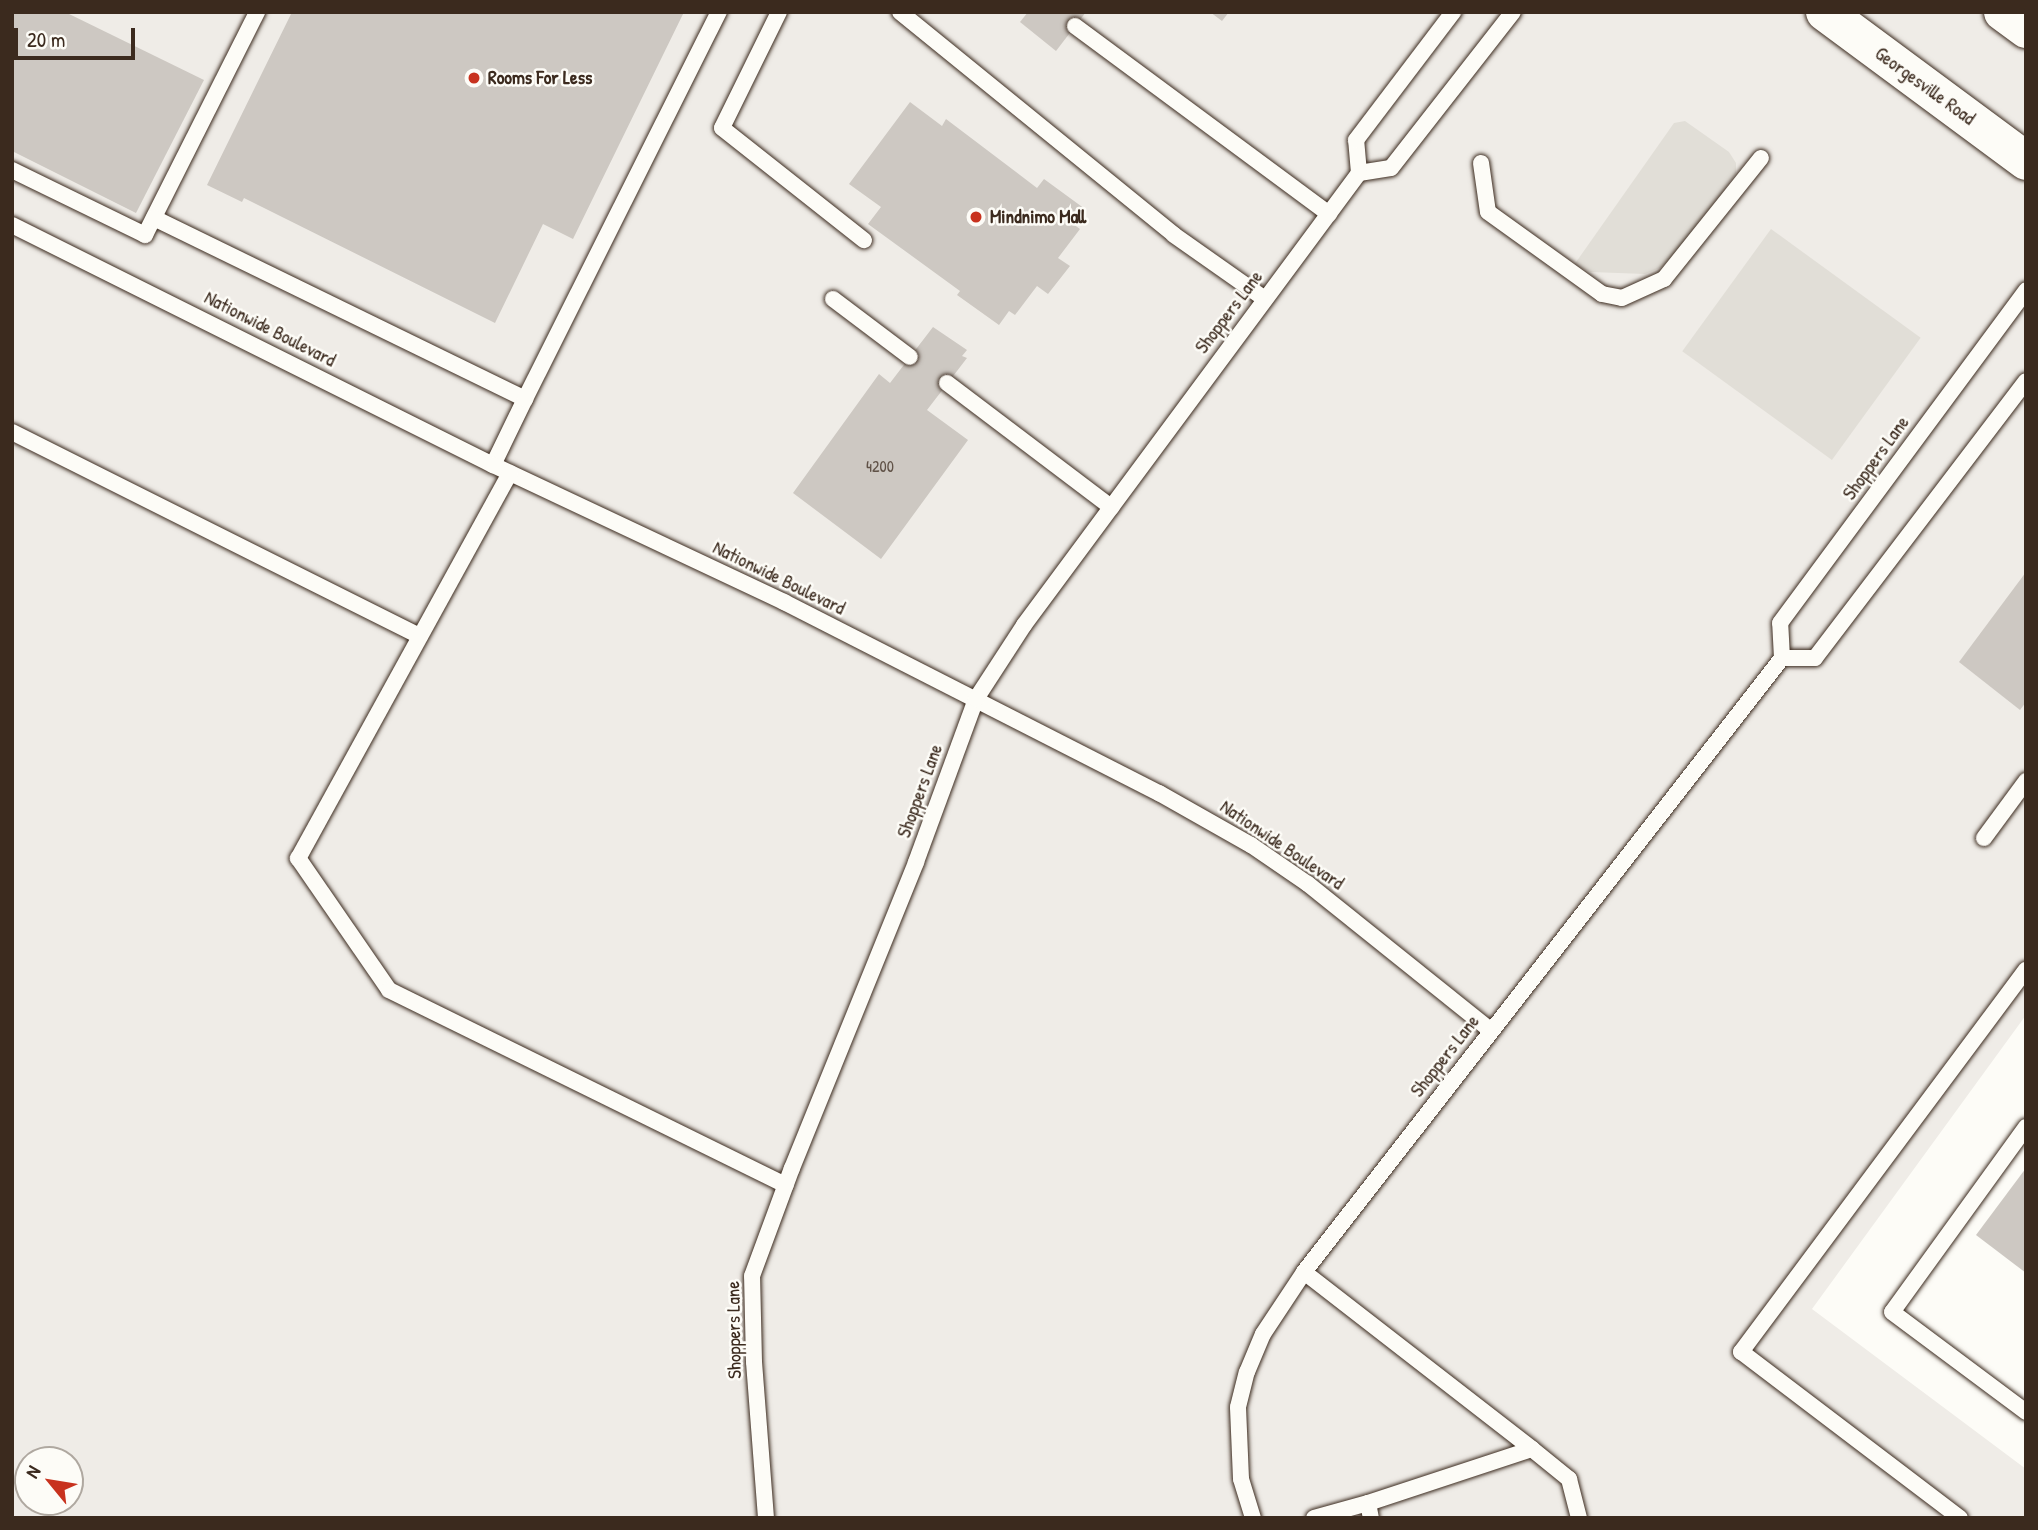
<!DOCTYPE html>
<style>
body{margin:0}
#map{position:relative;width:2038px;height:1530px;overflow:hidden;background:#fdfcf7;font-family:"Patrick Hand",sans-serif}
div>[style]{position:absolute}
.built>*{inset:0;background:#efece7}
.green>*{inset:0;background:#e1ded7;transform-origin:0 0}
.building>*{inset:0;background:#cdc8c2}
.roads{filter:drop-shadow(0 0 2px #3b2a1e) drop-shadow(0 0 2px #3b2a1e)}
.lane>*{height:16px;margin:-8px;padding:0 8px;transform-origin:8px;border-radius:8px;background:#fdfcf7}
.secondary>*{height:38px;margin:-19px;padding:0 19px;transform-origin:19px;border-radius:19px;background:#fdfcf7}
.dots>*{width:19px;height:19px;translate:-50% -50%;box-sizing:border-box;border:4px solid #fdfcf7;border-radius:50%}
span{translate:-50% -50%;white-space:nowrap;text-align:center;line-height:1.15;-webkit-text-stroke:5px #fdfcf7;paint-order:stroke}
.number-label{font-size:16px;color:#605247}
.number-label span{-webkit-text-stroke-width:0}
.poi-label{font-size:19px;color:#3b2a1e;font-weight:700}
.left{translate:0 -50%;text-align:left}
.street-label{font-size:19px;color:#3b2a1e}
.frame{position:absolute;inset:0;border:14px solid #3b2a1e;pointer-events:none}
.north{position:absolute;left:14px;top:1446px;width:70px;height:70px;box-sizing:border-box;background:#fdfcf7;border:2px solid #afa8a0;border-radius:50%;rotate:300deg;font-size:19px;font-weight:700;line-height:28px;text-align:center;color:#3b2a1e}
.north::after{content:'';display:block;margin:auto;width:24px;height:32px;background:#c8321e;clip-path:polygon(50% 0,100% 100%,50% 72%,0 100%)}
.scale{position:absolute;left:14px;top:28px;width:121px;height:32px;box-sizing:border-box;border:4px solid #3b2a1e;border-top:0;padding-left:9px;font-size:21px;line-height:24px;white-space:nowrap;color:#3b2a1e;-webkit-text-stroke:5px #fdfcf7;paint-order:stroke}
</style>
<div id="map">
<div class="built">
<div style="clip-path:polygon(evenodd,12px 12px,2026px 12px,2026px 1015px,1812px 1309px,2026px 1469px,2026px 1518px,12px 1518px,12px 12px,28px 1460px,70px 1460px,70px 1502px,28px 1502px,28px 1460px)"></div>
</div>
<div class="green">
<div style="clip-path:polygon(1685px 121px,1729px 152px,1736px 163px,1736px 173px,1696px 231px,1662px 267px,1645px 274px,1591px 272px,1574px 265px,1674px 123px)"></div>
<div style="left:1771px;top:229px;width:185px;height:151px;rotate:36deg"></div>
</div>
<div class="building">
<div style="clip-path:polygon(12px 12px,65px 12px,204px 80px,136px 213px,12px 151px)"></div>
<div style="clip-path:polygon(292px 12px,684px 12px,573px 239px,543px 224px,495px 323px,244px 198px,242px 202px,207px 185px)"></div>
<div style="clip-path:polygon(1028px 12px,1086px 12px,1056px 51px,1020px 22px)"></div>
<div style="clip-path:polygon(1210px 12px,1229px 12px,1222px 21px)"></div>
<div style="clip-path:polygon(910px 102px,942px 126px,946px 119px,1037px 188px,1044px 179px,1085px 209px,1073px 224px,1080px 229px,1058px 258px,1070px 266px,1048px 294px,1037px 286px,1015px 315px,1009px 311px,999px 325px,957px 295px,960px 291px,868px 224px,881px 207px,849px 184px)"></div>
<div style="clip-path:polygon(933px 327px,967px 350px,962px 356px,967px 358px,927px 410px,968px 440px,881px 559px,793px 493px,879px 374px,890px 383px)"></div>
<div style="clip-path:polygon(2026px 572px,2026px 702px,2020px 710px,1959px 662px)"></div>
<div style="clip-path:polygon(2026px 1168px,2026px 1273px,1976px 1235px)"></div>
</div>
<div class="roads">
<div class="lane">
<div style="left:779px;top:12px;width:129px;rotate:116.2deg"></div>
<div style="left:722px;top:128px;width:181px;rotate:38.3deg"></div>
<div style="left:900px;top:12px;width:353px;rotate:39.1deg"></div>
<div style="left:1174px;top:235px;width:111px;rotate:35.1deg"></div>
<div style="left:1075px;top:26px;width:316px;rotate:36.5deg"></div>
<div style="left:1481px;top:163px;width:49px;rotate:81.9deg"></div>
<div style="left:1488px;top:212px;width:140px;rotate:35.7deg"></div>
<div style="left:1602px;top:294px;width:20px;rotate:11deg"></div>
<div style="left:1622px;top:298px;width:46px;rotate:-24.3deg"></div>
<div style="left:1664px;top:279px;width:155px;rotate:-51.3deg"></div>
<div style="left:12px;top:170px;width:148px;rotate:26deg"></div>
<div style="left:145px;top:235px;width:250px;rotate:-63.3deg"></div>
<div style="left:1359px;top:173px;width:32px;rotate:-9deg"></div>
<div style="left:1391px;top:168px;width:198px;rotate:-52deg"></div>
<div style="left:154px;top:218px;width:413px;rotate:26deg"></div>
<div style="left:525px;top:399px;width:73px;rotate:115.9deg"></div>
<div style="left:12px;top:225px;width:538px;rotate:26.52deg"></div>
<div style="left:493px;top:465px;width:322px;rotate:25.2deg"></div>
<div style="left:784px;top:602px;width:421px;rotate:27deg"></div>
<div style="left:1159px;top:793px;width:106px;rotate:29.5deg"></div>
<div style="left:1251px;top:845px;width:69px;rotate:34.4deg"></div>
<div style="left:1308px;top:884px;width:233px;rotate:38.7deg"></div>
<div style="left:833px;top:299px;width:96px;rotate:37deg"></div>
<div style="left:947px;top:383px;width:206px;rotate:37.1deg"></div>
<div style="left:525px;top:399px;width:433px;rotate:-63.4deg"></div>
<div style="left:12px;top:432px;width:456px;rotate:26.6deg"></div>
<div style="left:510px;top:473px;width:440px;rotate:118.8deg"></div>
<div style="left:298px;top:858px;width:160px;rotate:55.4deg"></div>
<div style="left:389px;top:990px;width:442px;rotate:26.2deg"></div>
<div style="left:1782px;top:658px;width:33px"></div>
<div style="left:1815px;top:658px;width:348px;rotate:-52.7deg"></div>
<div style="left:1984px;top:838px;width:71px;rotate:-53.6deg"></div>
<div style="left:2026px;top:1127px;width:228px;rotate:125.9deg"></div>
<div style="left:1892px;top:1312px;width:167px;rotate:36.7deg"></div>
<div style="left:1304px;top:1272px;width:289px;rotate:37.8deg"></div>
<div style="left:1532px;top:1449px;width:173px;rotate:161.8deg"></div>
<div style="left:1532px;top:1449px;width:48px;rotate:39deg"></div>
<div style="left:1569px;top:1479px;width:40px;rotate:75.6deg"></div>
<div style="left:766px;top:1518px;width:156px;rotate:-94.4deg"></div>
<div style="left:754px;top:1362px;width:86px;rotate:-91.3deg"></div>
<div style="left:752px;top:1276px;width:115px;rotate:-69.7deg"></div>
<div style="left:792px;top:1168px;width:330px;rotate:-67.9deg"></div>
<div style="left:916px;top:862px;width:174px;rotate:-69.8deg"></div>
<div style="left:976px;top:699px;width:88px;rotate:-57deg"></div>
<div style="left:1024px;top:625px;width:563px;rotate:-53.46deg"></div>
<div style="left:1359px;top:173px;width:33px;rotate:-95deg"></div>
<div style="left:1356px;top:140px;width:161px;rotate:-52.8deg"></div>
<div style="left:1253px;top:1518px;width:41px;rotate:-107.1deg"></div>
<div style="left:1241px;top:1479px;width:72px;rotate:-92.4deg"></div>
<div style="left:1238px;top:1407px;width:36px;rotate:-76deg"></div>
<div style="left:1247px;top:1372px;width:41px;rotate:-67.2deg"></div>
<div style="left:1263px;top:1334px;width:74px;rotate:-56.5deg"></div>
<div style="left:1304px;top:1272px;width:778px;rotate:-52.1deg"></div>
<div style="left:1782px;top:658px;width:35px;rotate:-93deg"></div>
<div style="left:1780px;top:623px;width:414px;rotate:-53.5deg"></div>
<div style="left:1314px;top:1518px;width:56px;rotate:-15.5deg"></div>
<div style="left:1368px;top:1503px;width:15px;rotate:79deg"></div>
<div style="left:1960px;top:1518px;width:275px;rotate:-142.8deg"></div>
<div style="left:1741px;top:1352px;width:477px;rotate:-53.3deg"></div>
</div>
<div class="secondary">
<div style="left:1825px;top:12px;width:250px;rotate:36.5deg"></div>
<div style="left:2003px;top:12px;width:29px;rotate:36deg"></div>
</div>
</div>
<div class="dots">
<div style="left:474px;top:78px;background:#c8321e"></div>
<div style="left:976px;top:217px;background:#c8321e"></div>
</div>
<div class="number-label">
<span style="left:880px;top:466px">4200</span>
</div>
<div class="poi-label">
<span class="left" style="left:488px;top:78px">Rooms For Less</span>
<span class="left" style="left:990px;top:217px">Mindnimo Mall</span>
</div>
<div class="street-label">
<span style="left:1925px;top:86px;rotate:36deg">Georgesville Road</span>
<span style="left:1229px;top:312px;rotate:-53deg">Shoppers Lane</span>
<span style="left:270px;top:329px;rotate:27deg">Nationwide Boulevard</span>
<span style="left:1876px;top:458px;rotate:-54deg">Shoppers Lane</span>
<span style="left:779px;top:578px;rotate:26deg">Nationwide Boulevard</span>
<span style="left:920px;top:791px;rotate:-70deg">Shoppers Lane</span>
<span style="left:1282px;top:845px;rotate:34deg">Nationwide Boulevard</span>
<span style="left:1445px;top:1056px;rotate:-52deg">Shoppers Lane</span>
<span style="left:734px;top:1330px;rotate:-91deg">Shoppers Lane</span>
</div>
<div class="frame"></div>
<div class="north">N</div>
<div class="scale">20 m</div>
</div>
